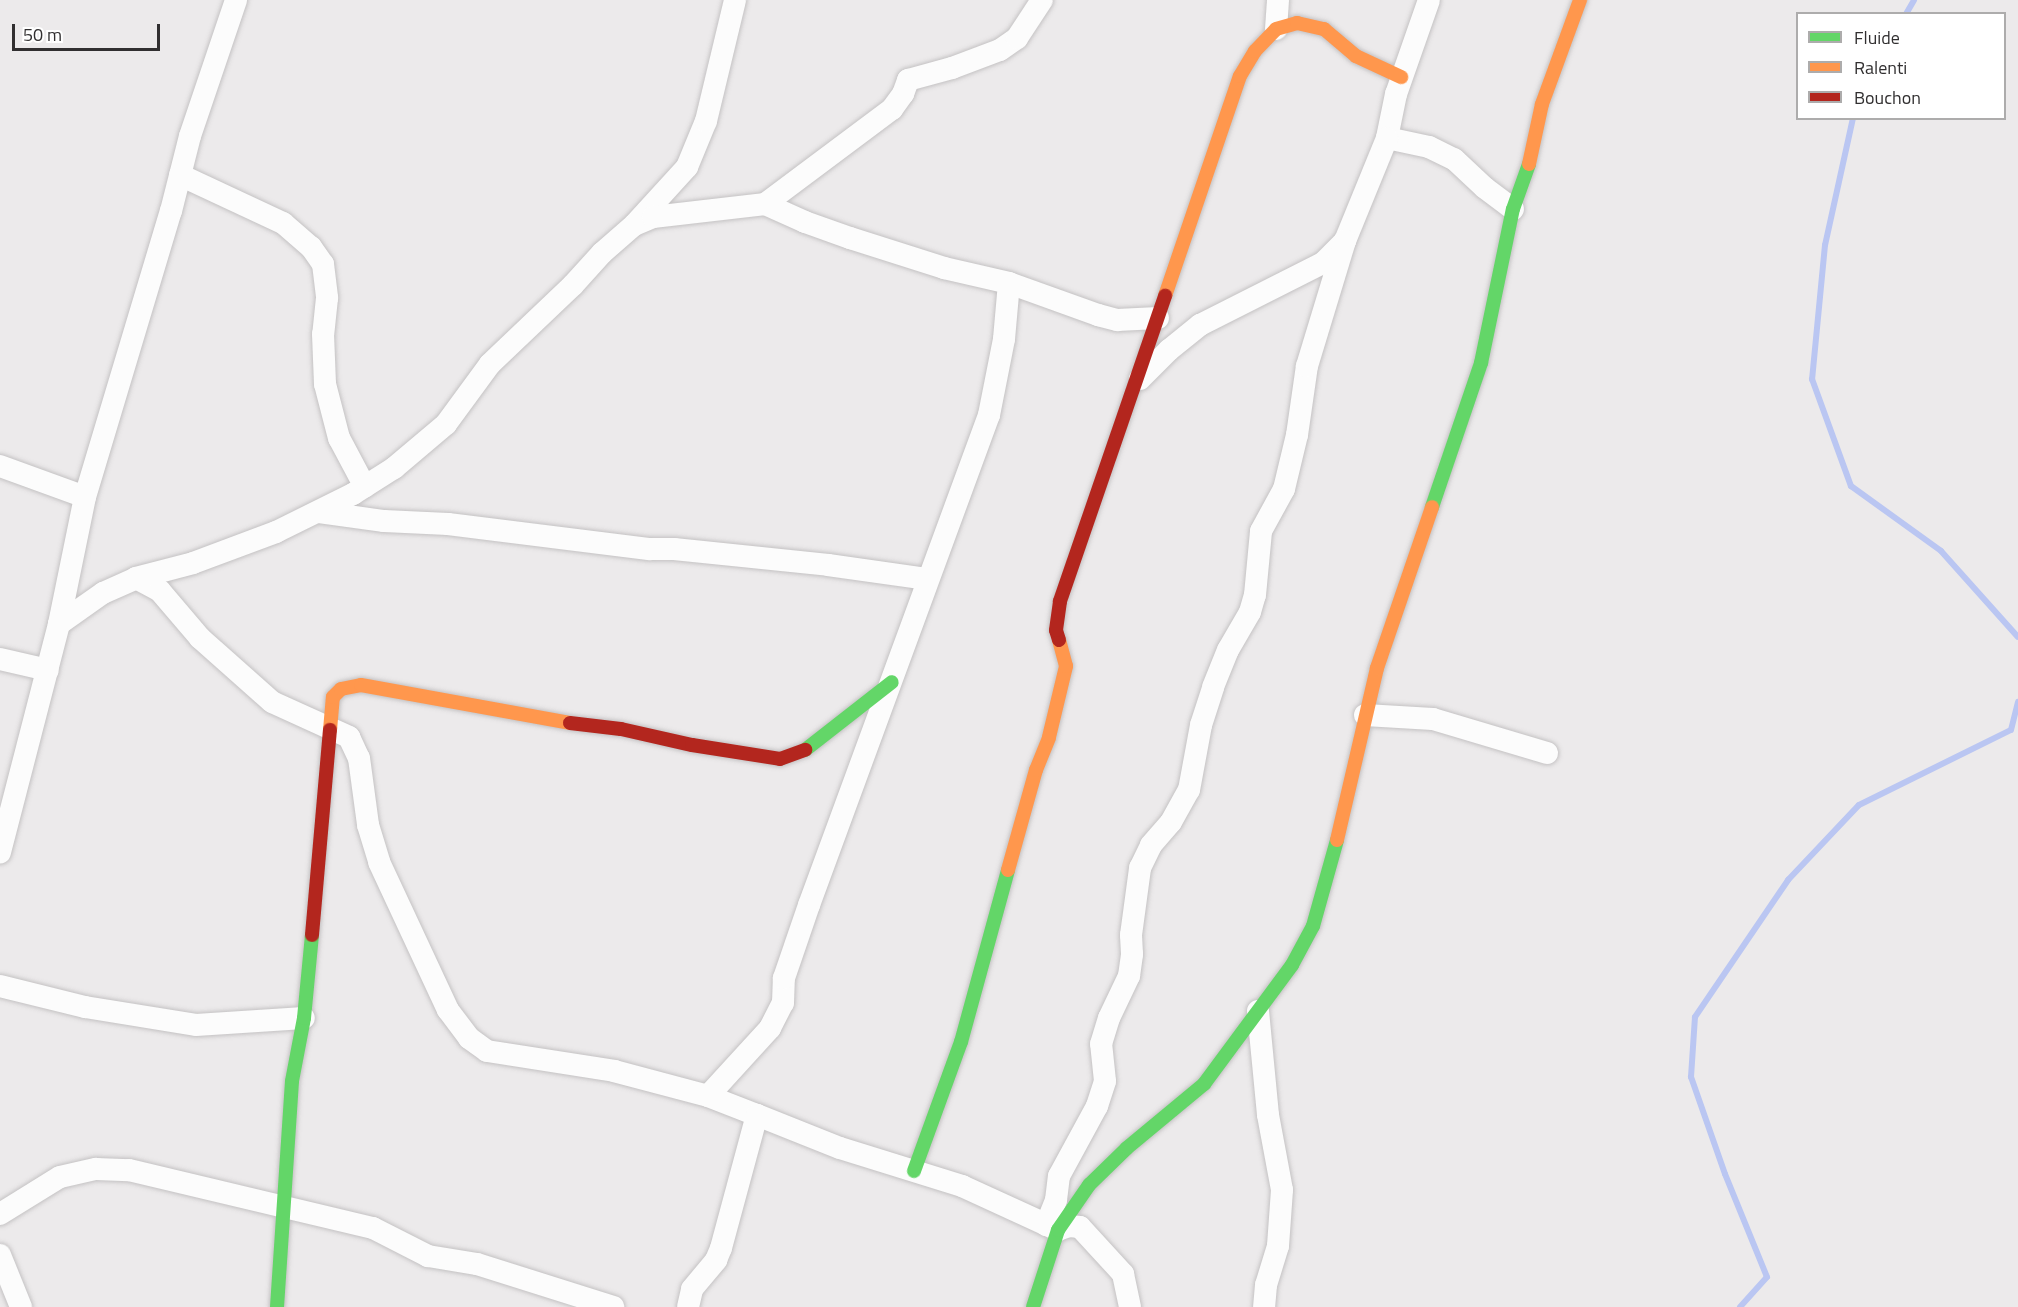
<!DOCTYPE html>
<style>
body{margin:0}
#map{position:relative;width:2018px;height:1307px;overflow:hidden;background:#eceaeb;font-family:"Titillium Web",sans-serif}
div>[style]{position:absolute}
.stream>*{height:6px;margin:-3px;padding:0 3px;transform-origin:3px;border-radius:3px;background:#bac6f2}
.roads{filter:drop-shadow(0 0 2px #c4c2c3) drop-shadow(0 0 2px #c4c2c3)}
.street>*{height:22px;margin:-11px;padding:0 11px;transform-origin:11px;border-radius:11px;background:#fcfcfc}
.fast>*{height:14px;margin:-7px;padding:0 7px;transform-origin:7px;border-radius:7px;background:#63d668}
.slow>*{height:14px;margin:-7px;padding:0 7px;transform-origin:7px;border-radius:7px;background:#ff974d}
.jam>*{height:14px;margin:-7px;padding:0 7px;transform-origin:7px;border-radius:7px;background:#b3261e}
span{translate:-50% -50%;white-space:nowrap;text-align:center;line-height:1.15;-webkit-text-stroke:4.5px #fff;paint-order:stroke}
.legend{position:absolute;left:1796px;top:12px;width:210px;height:108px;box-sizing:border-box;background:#fff;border:2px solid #adacac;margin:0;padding:8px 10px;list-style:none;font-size:18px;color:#312f30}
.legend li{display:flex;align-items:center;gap:12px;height:30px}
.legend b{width:30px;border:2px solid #adacac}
.scale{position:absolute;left:12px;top:24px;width:148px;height:27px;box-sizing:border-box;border:3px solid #312f30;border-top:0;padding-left:8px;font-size:18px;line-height:21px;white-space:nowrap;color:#312f30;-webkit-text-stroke:4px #fff;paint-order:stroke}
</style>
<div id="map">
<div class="stream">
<div style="left:1906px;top:14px;width:16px;rotate:-60deg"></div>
<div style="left:1853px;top:118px;width:130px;rotate:102.4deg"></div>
<div style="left:1825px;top:245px;width:135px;rotate:95.5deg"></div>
<div style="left:1812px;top:379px;width:114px;rotate:70deg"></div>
<div style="left:1851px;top:486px;width:111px;rotate:35.8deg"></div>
<div style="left:1941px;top:551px;width:115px;rotate:48.2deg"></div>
<div style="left:1740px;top:1307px;width:40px;rotate:-48deg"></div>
<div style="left:1767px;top:1277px;width:111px;rotate:-112.2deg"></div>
<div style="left:1725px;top:1174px;width:103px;rotate:-109.3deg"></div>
<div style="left:1691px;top:1077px;width:60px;rotate:-86.2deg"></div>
<div style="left:1695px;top:1017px;width:166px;rotate:-55.8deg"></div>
<div style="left:1788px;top:880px;width:103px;rotate:-46.6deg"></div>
<div style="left:1859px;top:805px;width:169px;rotate:-26.3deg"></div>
<div style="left:2011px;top:730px;width:29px;rotate:-76deg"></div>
</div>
<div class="roads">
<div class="street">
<div style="left:1429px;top:0;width:100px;rotate:109.3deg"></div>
<div style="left:1396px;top:94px;width:45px;rotate:101.6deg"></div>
<div style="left:1387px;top:138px;width:43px;rotate:12.1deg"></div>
<div style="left:1429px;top:147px;width:28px;rotate:26deg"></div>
<div style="left:1454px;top:159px;width:42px;rotate:43.1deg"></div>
<div style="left:1485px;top:188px;width:35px;rotate:37deg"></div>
<div style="left:1276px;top:29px;width:29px;rotate:-86deg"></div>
<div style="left:180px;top:175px;width:114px;rotate:25deg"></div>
<div style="left:283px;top:223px;width:37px;rotate:41deg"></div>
<div style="left:311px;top:247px;width:21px;rotate:55deg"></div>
<div style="left:323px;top:264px;width:34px;rotate:83deg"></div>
<div style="left:327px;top:298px;width:36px;rotate:96deg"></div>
<div style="left:323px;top:334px;width:50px;rotate:87.7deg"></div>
<div style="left:325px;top:384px;width:56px;rotate:75.5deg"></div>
<div style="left:339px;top:438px;width:55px;rotate:62deg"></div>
<div style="left:765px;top:204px;width:44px;rotate:24.2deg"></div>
<div style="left:805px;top:222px;width:48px;rotate:19.6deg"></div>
<div style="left:850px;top:238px;width:99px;rotate:17.7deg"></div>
<div style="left:944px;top:268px;width:67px;rotate:13deg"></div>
<div style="left:1009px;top:283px;width:95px;rotate:19.8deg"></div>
<div style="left:1098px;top:315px;width:20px;rotate:15deg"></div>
<div style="left:1117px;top:320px;width:41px;rotate:-2.8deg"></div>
<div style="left:636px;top:223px;width:76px;rotate:-47.7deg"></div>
<div style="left:687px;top:167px;width:50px;rotate:-67.6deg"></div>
<div style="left:706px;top:121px;width:124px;rotate:-76.5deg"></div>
<div style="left:1140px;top:379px;width:41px;rotate:-45deg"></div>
<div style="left:1169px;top:350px;width:40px;rotate:-39deg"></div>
<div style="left:1200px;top:325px;width:138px;rotate:-26.8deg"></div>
<div style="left:1323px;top:263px;width:31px;rotate:-45deg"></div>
<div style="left:1345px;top:241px;width:111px;rotate:-67.8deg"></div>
<div style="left:0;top:466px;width:90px;rotate:20deg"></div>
<div style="left:85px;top:497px;width:130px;rotate:101.6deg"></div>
<div style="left:59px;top:624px;width:236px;rotate:104.5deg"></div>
<div style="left:85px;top:497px;width:299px;rotate:-73.3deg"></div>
<div style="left:171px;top:211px;width:77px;rotate:-75.8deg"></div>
<div style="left:190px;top:136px;width:144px;rotate:-71.3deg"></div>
<div style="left:319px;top:512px;width:66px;rotate:7.9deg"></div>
<div style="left:384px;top:521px;width:64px;rotate:2.7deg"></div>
<div style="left:448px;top:524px;width:204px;rotate:7.1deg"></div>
<div style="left:650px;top:549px;width:24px"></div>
<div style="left:674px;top:549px;width:155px;rotate:5.9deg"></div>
<div style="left:828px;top:565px;width:101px;rotate:8deg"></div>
<div style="left:136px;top:578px;width:27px;rotate:28deg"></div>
<div style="left:160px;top:591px;width:62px;rotate:49.6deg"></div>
<div style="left:200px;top:638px;width:96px;rotate:41.6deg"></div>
<div style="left:272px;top:702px;width:85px;rotate:24.4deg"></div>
<div style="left:349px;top:737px;width:23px;rotate:65deg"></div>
<div style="left:359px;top:758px;width:68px;rotate:82.3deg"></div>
<div style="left:368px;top:825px;width:39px;rotate:73deg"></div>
<div style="left:379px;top:862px;width:163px;rotate:65deg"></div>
<div style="left:448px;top:1010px;width:35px;rotate:53deg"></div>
<div style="left:469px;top:1038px;width:22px;rotate:36deg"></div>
<div style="left:487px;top:1051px;width:129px;rotate:8.9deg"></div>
<div style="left:614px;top:1071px;width:97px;rotate:14.9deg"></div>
<div style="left:708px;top:1096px;width:53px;rotate:21.2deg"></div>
<div style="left:59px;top:624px;width:54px;rotate:-35.2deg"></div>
<div style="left:103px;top:593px;width:36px;rotate:-24deg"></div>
<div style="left:136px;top:578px;width:59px;rotate:-14.7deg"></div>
<div style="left:193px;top:563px;width:89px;rotate:-20.5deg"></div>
<div style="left:276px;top:532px;width:86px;rotate:-26.3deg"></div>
<div style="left:353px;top:494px;width:49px;rotate:-32.4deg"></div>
<div style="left:394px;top:468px;width:68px;rotate:-40.2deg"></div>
<div style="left:446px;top:424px;width:74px;rotate:-53.7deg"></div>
<div style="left:490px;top:364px;width:115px;rotate:-43.6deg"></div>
<div style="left:573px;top:285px;width:43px;rotate:-47.8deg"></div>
<div style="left:602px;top:253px;width:43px;rotate:-41.2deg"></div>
<div style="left:634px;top:225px;width:21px;rotate:-23deg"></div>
<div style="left:653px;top:217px;width:113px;rotate:-6.6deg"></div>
<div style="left:765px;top:204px;width:159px;rotate:-36.8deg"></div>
<div style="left:892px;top:109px;width:19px;rotate:-54deg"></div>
<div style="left:903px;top:94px;width:15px;rotate:-70deg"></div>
<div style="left:908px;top:80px;width:46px;rotate:-15.3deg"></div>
<div style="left:952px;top:68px;width:51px;rotate:-20.6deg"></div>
<div style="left:1000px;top:50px;width:21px;rotate:-35deg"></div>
<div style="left:1017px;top:38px;width:45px;rotate:-56.7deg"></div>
<div style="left:0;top:659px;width:49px;rotate:12.9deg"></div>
<div style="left:1365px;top:715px;width:68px;rotate:3.4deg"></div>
<div style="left:1433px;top:719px;width:119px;rotate:16.6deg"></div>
<div style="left:0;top:986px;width:88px;rotate:13.9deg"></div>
<div style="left:85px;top:1007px;width:112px;rotate:9.2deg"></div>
<div style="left:196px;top:1025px;width:108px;rotate:-3.7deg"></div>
<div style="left:1258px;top:1011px;width:104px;rotate:84.5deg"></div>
<div style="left:1268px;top:1115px;width:76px;rotate:79.4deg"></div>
<div style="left:1282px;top:1190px;width:56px;rotate:94.1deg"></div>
<div style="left:1278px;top:1246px;width:41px;rotate:107.1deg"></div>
<div style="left:1266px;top:1285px;width:22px;rotate:95deg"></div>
<div style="left:708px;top:1096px;width:92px;rotate:-47.6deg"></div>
<div style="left:770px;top:1028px;width:28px;rotate:-63deg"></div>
<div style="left:783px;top:1003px;width:25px;rotate:-88deg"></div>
<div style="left:784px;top:978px;width:77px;rotate:-71.1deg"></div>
<div style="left:809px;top:905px;width:522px;rotate:-69.83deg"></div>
<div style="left:989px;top:415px;width:77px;rotate:-78.8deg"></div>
<div style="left:1004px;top:339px;width:56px;rotate:-84.9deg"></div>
<div style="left:0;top:1214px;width:70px;rotate:-31.7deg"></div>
<div style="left:60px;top:1177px;width:37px;rotate:-13deg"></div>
<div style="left:96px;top:1169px;width:33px;rotate:2deg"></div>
<div style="left:129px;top:1170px;width:251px;rotate:13.4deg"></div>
<div style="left:373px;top:1228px;width:62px;rotate:27deg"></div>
<div style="left:428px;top:1256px;width:50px;rotate:9.3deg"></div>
<div style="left:477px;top:1264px;width:143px;rotate:17.5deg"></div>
<div style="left:1046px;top:1225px;width:27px;rotate:-68deg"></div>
<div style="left:1056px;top:1200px;width:24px;rotate:-83deg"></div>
<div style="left:1059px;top:1176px;width:80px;rotate:-61.5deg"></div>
<div style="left:1097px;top:1106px;width:26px;rotate:-72deg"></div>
<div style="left:1105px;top:1081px;width:37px;rotate:-96deg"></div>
<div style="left:1101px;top:1044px;width:27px;rotate:-73deg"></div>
<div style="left:1109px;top:1018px;width:47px;rotate:-64.5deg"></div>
<div style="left:1129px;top:976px;width:22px;rotate:-82deg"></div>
<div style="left:1132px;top:954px;width:19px;rotate:-93deg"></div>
<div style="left:1131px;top:935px;width:68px;rotate:-82.3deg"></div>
<div style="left:1140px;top:868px;width:25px;rotate:-64deg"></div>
<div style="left:1151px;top:845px;width:30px;rotate:-49deg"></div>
<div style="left:1171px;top:822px;width:37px;rotate:-61deg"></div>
<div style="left:1189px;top:790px;width:66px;rotate:-79.5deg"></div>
<div style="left:1201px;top:725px;width:40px;rotate:-72deg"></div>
<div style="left:1213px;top:687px;width:40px;rotate:-68deg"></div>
<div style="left:1228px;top:650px;width:44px;rotate:-59.9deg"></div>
<div style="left:1250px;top:612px;width:18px;rotate:-74deg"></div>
<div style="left:1255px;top:595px;width:64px;rotate:-84.6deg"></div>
<div style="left:1261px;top:531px;width:48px;rotate:-61.3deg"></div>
<div style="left:1284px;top:489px;width:56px;rotate:-76.5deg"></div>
<div style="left:1297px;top:435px;width:70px;rotate:-81.8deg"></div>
<div style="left:1307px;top:366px;width:131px;rotate:-73.1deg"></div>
<div style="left:0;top:1255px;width:56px;rotate:68deg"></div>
<div style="left:688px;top:1307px;width:18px;rotate:-77deg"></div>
<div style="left:692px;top:1289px;width:38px;rotate:-50deg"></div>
<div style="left:716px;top:1260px;width:13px;rotate:-67deg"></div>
<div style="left:721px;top:1248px;width:138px;rotate:-74.9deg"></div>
<div style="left:757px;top:1115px;width:89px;rotate:21.7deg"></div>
<div style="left:840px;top:1148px;width:128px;rotate:17.3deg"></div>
<div style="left:962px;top:1186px;width:106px;rotate:24.6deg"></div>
<div style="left:1058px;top:1230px;width:12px;rotate:-20deg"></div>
<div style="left:1069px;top:1226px;width:11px;rotate:5deg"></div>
<div style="left:1080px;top:1227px;width:64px;rotate:47.5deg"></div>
<div style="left:1123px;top:1274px;width:34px;rotate:78deg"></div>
</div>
<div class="fast">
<div style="left:1432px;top:507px;width:152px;rotate:-71.2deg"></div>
<div style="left:1481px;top:363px;width:157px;rotate:-78.3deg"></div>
<div style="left:1513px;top:209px;width:48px;rotate:-70.4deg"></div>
<div style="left:805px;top:750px;width:110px;rotate:-38deg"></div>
<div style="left:914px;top:1171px;width:137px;rotate:-70deg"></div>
<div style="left:961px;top:1042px;width:178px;rotate:-74.7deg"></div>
<div style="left:277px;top:1307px;width:226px;rotate:-86.2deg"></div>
<div style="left:292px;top:1081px;width:64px;rotate:-79.2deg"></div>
<div style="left:304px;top:1018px;width:83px;rotate:-84.5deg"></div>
<div style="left:1033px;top:1307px;width:81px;rotate:-72deg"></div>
<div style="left:1058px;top:1230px;width:55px;rotate:-55.4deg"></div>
<div style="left:1089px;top:1185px;width:53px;rotate:-44.2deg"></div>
<div style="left:1127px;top:1148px;width:100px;rotate:-39.7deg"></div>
<div style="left:1204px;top:1084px;width:148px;rotate:-53.5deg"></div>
<div style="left:1292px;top:965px;width:44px;rotate:-61.7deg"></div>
<div style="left:1313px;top:926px;width:89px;rotate:-74.4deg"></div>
</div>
<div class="slow">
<div style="left:1529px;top:164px;width:61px;rotate:-77.8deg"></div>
<div style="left:1542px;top:104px;width:111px;rotate:-69.9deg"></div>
<div style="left:1165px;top:296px;width:232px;rotate:-71.2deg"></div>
<div style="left:1240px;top:76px;width:29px;rotate:-59deg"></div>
<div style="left:1255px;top:51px;width:30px;rotate:-46deg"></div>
<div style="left:1276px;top:29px;width:22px;rotate:-16deg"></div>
<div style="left:1297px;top:23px;width:28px;rotate:13deg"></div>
<div style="left:1324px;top:29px;width:42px;rotate:40.2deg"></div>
<div style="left:1356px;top:56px;width:50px;rotate:25deg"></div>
<div style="left:330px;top:730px;width:33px;rotate:-85deg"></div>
<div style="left:333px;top:697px;width:11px;rotate:-45deg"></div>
<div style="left:341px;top:689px;width:20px;rotate:-11deg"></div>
<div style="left:361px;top:685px;width:212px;rotate:10.3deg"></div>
<div style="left:1337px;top:840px;width:177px;rotate:-76.9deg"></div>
<div style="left:1377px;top:668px;width:170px;rotate:-71.1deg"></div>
<div style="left:1008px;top:870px;width:104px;rotate:-74.4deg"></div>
<div style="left:1036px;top:770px;width:35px;rotate:-68deg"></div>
<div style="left:1049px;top:737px;width:73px;rotate:-76.5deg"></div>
<div style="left:1066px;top:666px;width:27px;rotate:-105deg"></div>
</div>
<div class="jam">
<div style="left:1059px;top:640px;width:10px;rotate:-107deg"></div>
<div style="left:1056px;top:630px;width:29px;rotate:-82deg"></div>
<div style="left:1060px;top:601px;width:323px;rotate:-71deg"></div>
<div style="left:570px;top:723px;width:51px;rotate:6.7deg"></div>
<div style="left:621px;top:729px;width:73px;rotate:12.7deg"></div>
<div style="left:692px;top:745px;width:89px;rotate:9deg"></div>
<div style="left:780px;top:759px;width:27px;rotate:-20deg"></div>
<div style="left:312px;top:935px;width:206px;rotate:-85deg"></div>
</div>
</div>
<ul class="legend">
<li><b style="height:8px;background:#63d668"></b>Fluide</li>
<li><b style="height:8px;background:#ff974d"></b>Ralenti</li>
<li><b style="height:8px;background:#b3261e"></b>Bouchon</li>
</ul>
<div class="scale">50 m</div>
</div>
